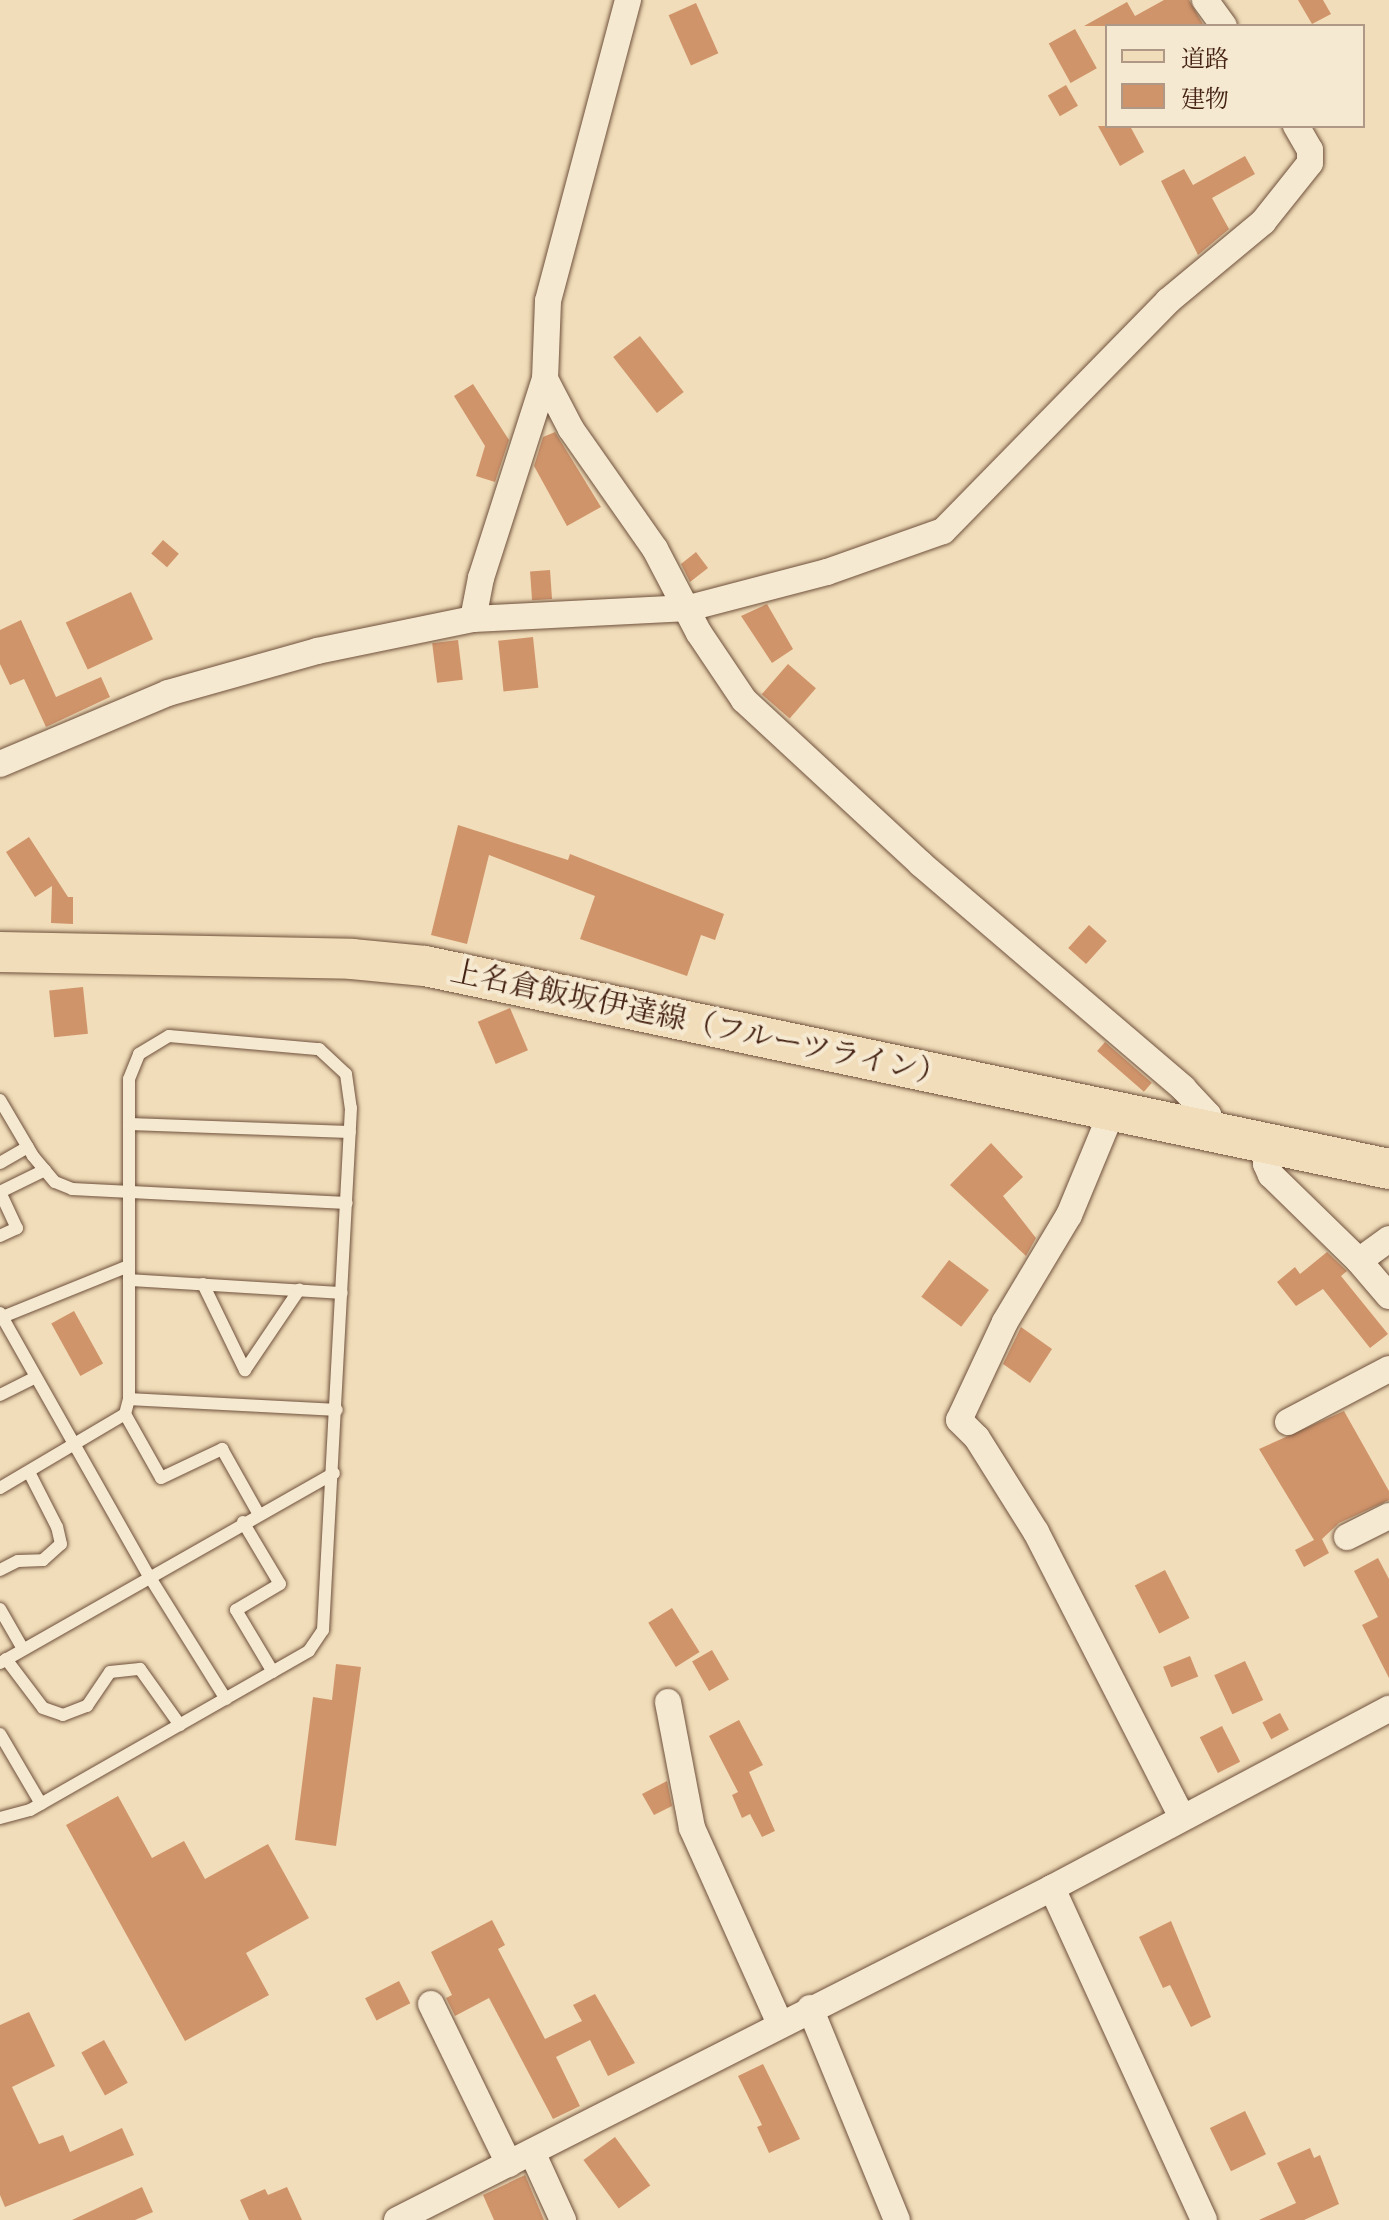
<!DOCTYPE html>
<meta charset="utf-8">
<style>
body{margin:0}
#map{position:relative;width:1389px;height:2220px;overflow:hidden;background:#f1ddb9;font-family:"EB Garamond","Noto Serif JP",serif}
div>[style]{position:absolute}
.building>*{inset:0;background:#d0946b;transform-origin:0 0}
.roads{filter:drop-shadow(0 0 2px #6f513c) drop-shadow(0 0 2px #6f513c)}
.lane>*{height:12px;margin:-6px;padding:0 6px;transform-origin:6px;border-radius:6px;background:#f6e9d2}
.street>*{height:26px;margin:-13px;padding:0 13px;transform-origin:13px;border-radius:13px;background:#f6e9d2}
.primary>*{height:40px;margin:-20px;padding:0 20px;transform-origin:20px;border-radius:20px;background:#f1ddb9}
span{translate:-50% -50%;white-space:nowrap;text-align:center;line-height:1.15;-webkit-text-stroke:8px #f6e9d2;paint-order:stroke}
.street-label{font-size:30px;color:#442213}
.legend{position:absolute;left:1105px;top:24px;width:260px;height:104px;box-sizing:border-box;background:#f6e9d2;border:2px solid #af9986;margin:0;padding:10px 14px;list-style:none;font-size:24px;color:#442213}
.legend li{display:flex;align-items:center;gap:16px;height:40px}
.legend b{width:40px;border:2px solid #af9986}
</style>
<div id="map">
<div class="building">
<div style="clip-path:polygon(1164px 0,1189px 0,1204px 26px,1084px 26px,1127px 2px,1135px 16px)"></div>
<div style="clip-path:polygon(1298px 0,1323px 0,1331px 14px,1312px 24px)"></div>
<div style="left:696px;top:3px;width:55px;height:30px;rotate:66deg"></div>
<div style="left:1075px;top:29px;width:45px;height:30px;rotate:61deg"></div>
<div style="left:1066px;top:85px;width:24px;height:21px;rotate:60deg"></div>
<div style="clip-path:polygon(1098px 126px,1130px 126px,1144px 152px,1120px 166px)"></div>
<div style="clip-path:polygon(1245px 156px,1255px 174px,1212px 198px,1229px 229px,1198px 255px,1161px 181px,1184px 169px,1193px 185px)"></div>
<div style="left:640px;top:336px;width:71px;height:34px;rotate:52deg"></div>
<div style="clip-path:polygon(473px 384px,509px 440px,495px 482px,476px 476px,485px 446px,454px 396px)"></div>
<div style="clip-path:polygon(555px 432px,601px 507px,567px 526px,534px 466px,543px 437px)"></div>
<div style="left:163px;top:540px;width:21px;height:18px;rotate:41deg"></div>
<div style="clip-path:polygon(696px 552px,708px 568px,690px 582px,681px 564px)"></div>
<div style="left:550px;top:570px;width:29px;height:20px;rotate:86deg"></div>
<div style="left:131px;top:592px;width:52px;height:72px;rotate:65deg"></div>
<div style="clip-path:polygon(767px 604px,793px 649px,772px 663px,741px 616px)"></div>
<div style="clip-path:polygon(21px 620px,56px 697px,101px 677px,110px 697px,46px 727px,24px 679px,10px 685px,0 664px,0 630px)"></div>
<div style="left:533px;top:637px;width:51px;height:35px;rotate:84deg"></div>
<div style="left:458px;top:640px;width:40px;height:26px;rotate:83deg"></div>
<div style="left:788px;top:664px;width:37px;height:40px;rotate:41deg"></div>
<div style="clip-path:polygon(458px 825px,568px 860px,570px 854px,724px 914px,715px 940px,701px 935px,687px 976px,580px 939px,595px 896px,489px 855px,467px 944px,431px 935px)"></div>
<div style="clip-path:polygon(29px 837px,68px 897px,73px 897px,73px 924px,51px 923px,52px 886px,35px 897px,6px 852px)"></div>
<div style="left:1089px;top:925px;width:24px;height:31px;rotate:42deg"></div>
<div style="left:83px;top:987px;width:47px;height:34px;rotate:84deg"></div>
<div style="left:510px;top:1008px;width:46px;height:35px;rotate:67deg"></div>
<div style="left:1105px;top:1042px;width:62px;height:12px;rotate:41deg"></div>
<div style="clip-path:polygon(991px 1143px,1023px 1177px,1003px 1196px,1036px 1238px,1026px 1256px,950px 1185px)"></div>
<div style="clip-path:polygon(1327px 1252px,1347px 1271px,1341px 1276px,1388px 1334px,1370px 1348px,1323px 1289px,1296px 1306px,1277px 1282px,1295px 1267px,1300px 1274px)"></div>
<div style="left:949px;top:1260px;width:50px;height:46px;rotate:37deg"></div>
<div style="left:74px;top:1311px;width:60px;height:26px;rotate:61deg"></div>
<div style="clip-path:polygon(1021px 1327px,1052px 1349px,1030px 1383px,1003px 1364px)"></div>
<div style="clip-path:polygon(1344px 1411px,1389px 1491px,1389px 1500px,1339px 1523px,1322px 1539px,1329px 1553px,1304px 1567px,1295px 1550px,1314px 1540px,1259px 1449px)"></div>
<div style="clip-path:polygon(1378px 1558px,1389px 1579px,1389px 1678px,1362px 1625px,1378px 1617px,1354px 1571px)"></div>
<div style="left:1165px;top:1570px;width:54px;height:34px;rotate:63deg"></div>
<div style="left:672px;top:1608px;width:52px;height:28px;rotate:58deg"></div>
<div style="left:712px;top:1650px;width:34px;height:23px;rotate:60deg"></div>
<div style="left:1190px;top:1656px;width:22px;height:29px;rotate:68deg"></div>
<div style="left:1245px;top:1661px;width:43px;height:34px;rotate:65deg"></div>
<div style="clip-path:polygon(336px 1664px,361px 1667px,336px 1846px,295px 1840px,313px 1697px,332px 1700px)"></div>
<div style="left:1280px;top:1713px;width:19px;height:20px;rotate:62deg"></div>
<div style="clip-path:polygon(739px 1720px,763px 1765px,749px 1772px,775px 1831px,762px 1837px,750px 1814px,742px 1818px,732px 1795px,738px 1792px,709px 1736px)"></div>
<div style="left:1222px;top:1726px;width:40px;height:25px;rotate:63deg"></div>
<div style="clip-path:polygon(667px 1781px,672px 1806px,654px 1815px,642px 1794px)"></div>
<div style="clip-path:polygon(118px 1796px,152px 1858px,184px 1841px,205px 1879px,268px 1844px,309px 1918px,246px 1953px,269px 1995px,185px 2041px,66px 1825px)"></div>
<div style="clip-path:polygon(492px 1920px,505px 1945px,498px 1949px,545px 2039px,582px 2021px,573px 2005px,595px 1994px,635px 2063px,608px 2076px,590px 2040px,556px 2057px,580px 2106px,553px 2119px,489px 1998px,455px 2016px,446px 1998px,452px 1995px,431px 1952px)"></div>
<div style="clip-path:polygon(1171px 1921px,1211px 2017px,1191px 2027px,1170px 1985px,1163px 1988px,1139px 1937px)"></div>
<div style="left:399px;top:1981px;width:25px;height:38px;rotate:63deg"></div>
<div style="clip-path:polygon(29px 2012px,55px 2066px,12px 2087px,39px 2144px,63px 2135px,70px 2152px,122px 2128px,134px 2155px,5px 2207px,0 2195px,0 2025px)"></div>
<div style="left:104px;top:2040px;width:49px;height:26px;rotate:61deg"></div>
<div style="clip-path:polygon(763px 2064px,800px 2139px,769px 2153px,757px 2127px,762px 2125px,738px 2076px)"></div>
<div style="left:1245px;top:2111px;width:48px;height:39px;rotate:64deg"></div>
<div style="left:615px;top:2137px;width:60px;height:39px;rotate:54deg"></div>
<div style="clip-path:polygon(1310px 2148px,1314px 2158px,1320px 2155px,1339px 2204px,1304px 2220px,1259px 2220px,1296px 2203px,1277px 2163px)"></div>
<div style="clip-path:polygon(525px 2175px,544px 2220px,494px 2220px,483px 2195px)"></div>
<div style="clip-path:polygon(142px 2187px,153px 2212px,135px 2220px,72px 2220px)"></div>
<div style="clip-path:polygon(287px 2187px,302px 2220px,249px 2220px,240px 2200px,265px 2189px,268px 2195px)"></div>
</div>
<div class="roads">
<div class="lane">
<div style="left:0;top:1100px;width:65px;rotate:59.5deg"></div>
<div style="left:33px;top:1156px;width:34px;rotate:50deg"></div>
<div style="left:55px;top:1182px;width:18px;rotate:22deg"></div>
<div style="left:72px;top:1189px;width:275px;rotate:2.9deg"></div>
<div style="left:129px;top:1124px;width:221px;rotate:2.1deg"></div>
<div style="left:0;top:1163px;width:32px;rotate:-30deg"></div>
<div style="left:0;top:1192px;width:40px;rotate:65deg"></div>
<div style="left:17px;top:1228px;width:19px;rotate:155deg"></div>
<div style="left:0;top:1192px;width:50px;rotate:-26.1deg"></div>
<div style="left:129px;top:1280px;width:213px;rotate:3.5deg"></div>
<div style="left:203px;top:1284px;width:96px;rotate:64deg"></div>
<div style="left:245px;top:1370px;width:97px;rotate:-56deg"></div>
<div style="left:0;top:1313px;width:302px;rotate:60.5deg"></div>
<div style="left:149px;top:1576px;width:145px;rotate:58deg"></div>
<div style="left:0;top:1318px;width:139px;rotate:-22deg"></div>
<div style="left:0;top:1395px;width:40px;rotate:-26.6deg"></div>
<div style="left:129px;top:1399px;width:208px;rotate:3deg"></div>
<div style="left:125px;top:1414px;width:73px;rotate:60.6deg"></div>
<div style="left:161px;top:1478px;width:68px;rotate:-25.4deg"></div>
<div style="left:222px;top:1449px;width:73px;rotate:60.6deg"></div>
<div style="left:0;top:1488px;width:145px;rotate:-30.6deg"></div>
<div style="left:125px;top:1414px;width:16px;rotate:-75deg"></div>
<div style="left:129px;top:1399px;width:320px;rotate:-90deg"></div>
<div style="left:129px;top:1079px;width:27px;rotate:-68deg"></div>
<div style="left:139px;top:1054px;width:35px;rotate:-31deg"></div>
<div style="left:169px;top:1036px;width:151px;rotate:5deg"></div>
<div style="left:319px;top:1049px;width:37px;rotate:43deg"></div>
<div style="left:346px;top:1074px;width:34px;rotate:82deg"></div>
<div style="left:351px;top:1108px;width:523px;rotate:93.07deg"></div>
<div style="left:323px;top:1630px;width:25px;rotate:124deg"></div>
<div style="left:309px;top:1651px;width:321px;rotate:150.3deg"></div>
<div style="left:30px;top:1810px;width:31px;rotate:165deg"></div>
<div style="left:243px;top:1522px;width:72px;rotate:59.2deg"></div>
<div style="left:280px;top:1584px;width:51px;rotate:149.4deg"></div>
<div style="left:236px;top:1610px;width:72px;rotate:59.2deg"></div>
<div style="left:0;top:1570px;width:20px;rotate:-27deg"></div>
<div style="left:18px;top:1561px;width:25px;rotate:-2deg"></div>
<div style="left:43px;top:1560px;width:24px;rotate:-42deg"></div>
<div style="left:61px;top:1544px;width:17px;rotate:-103deg"></div>
<div style="left:57px;top:1527px;width:62px;rotate:-117deg"></div>
<div style="left:0;top:1609px;width:46px;rotate:60.1deg"></div>
<div style="left:6px;top:1659px;width:61px;rotate:52.9deg"></div>
<div style="left:43px;top:1708px;width:21px;rotate:19deg"></div>
<div style="left:63px;top:1715px;width:26px;rotate:-21deg"></div>
<div style="left:87px;top:1706px;width:41px;rotate:-55.9deg"></div>
<div style="left:110px;top:1672px;width:30px;rotate:-6deg"></div>
<div style="left:140px;top:1669px;width:69px;rotate:54.5deg"></div>
<div style="left:0;top:1663px;width:384px;rotate:-29.6deg"></div>
<div style="left:0;top:1734px;width:81px;rotate:59.6deg"></div>
</div>
<div class="street">
<div style="left:628px;top:0;width:311px;rotate:104.9deg"></div>
<div style="left:548px;top:301px;width:78px;rotate:92.2deg"></div>
<div style="left:545px;top:379px;width:56px;rotate:62.5deg"></div>
<div style="left:571px;top:429px;width:146px;rotate:55deg"></div>
<div style="left:655px;top:549px;width:95px;rotate:62.4deg"></div>
<div style="left:699px;top:633px;width:81px;rotate:56.1deg"></div>
<div style="left:744px;top:700px;width:241px;rotate:42.8deg"></div>
<div style="left:921px;top:864px;width:345px;rotate:40.5deg"></div>
<div style="left:1183px;top:1088px;width:37px;rotate:47deg"></div>
<div style="left:1208px;top:1115px;width:15px;rotate:82deg"></div>
<div style="left:1205px;top:0;width:32px;rotate:54deg"></div>
<div style="left:473px;top:619px;width:42px;rotate:-79deg"></div>
<div style="left:481px;top:578px;width:209px;rotate:-72.2deg"></div>
<div style="left:0;top:764px;width:182px;rotate:-22.9deg"></div>
<div style="left:168px;top:693px;width:155px;rotate:-15.7deg"></div>
<div style="left:317px;top:651px;width:159px;rotate:-11.6deg"></div>
<div style="left:473px;top:619px;width:216px;rotate:-2.9deg"></div>
<div style="left:689px;top:608px;width:143px;rotate:-14.6deg"></div>
<div style="left:827px;top:572px;width:123px;rotate:-19.5deg"></div>
<div style="left:943px;top:531px;width:322px;rotate:-45.6deg"></div>
<div style="left:1168px;top:301px;width:124px;rotate:-39.7deg"></div>
<div style="left:1263px;top:222px;width:75px;rotate:-51.5deg"></div>
<div style="left:1310px;top:163px;width:13px;rotate:-90deg"></div>
<div style="left:1310px;top:150px;width:28px;rotate:-120deg"></div>
<div style="left:1113px;top:1109px;width:115px;rotate:112.5deg"></div>
<div style="left:1069px;top:1215px;width:125px;rotate:120.9deg"></div>
<div style="left:1005px;top:1322px;width:108px;rotate:115.1deg"></div>
<div style="left:959px;top:1420px;width:25px;rotate:45deg"></div>
<div style="left:977px;top:1438px;width:111px;rotate:57.9deg"></div>
<div style="left:1036px;top:1532px;width:318px;rotate:62.9deg"></div>
<div style="left:1270px;top:1143px;width:21px;rotate:101deg"></div>
<div style="left:1266px;top:1164px;width:12px;rotate:66deg"></div>
<div style="left:1271px;top:1175px;width:123px;rotate:44.3deg"></div>
<div style="left:1389px;top:1239px;width:37px;rotate:144deg"></div>
<div style="left:1359px;top:1261px;width:46px;rotate:49.4deg"></div>
<div style="left:1288px;top:1422px;width:114px;rotate:-27.7deg"></div>
<div style="left:1347px;top:1537px;width:47px;rotate:-26.6deg"></div>
<div style="left:668px;top:1702px;width:128px;rotate:79.2deg"></div>
<div style="left:692px;top:1828px;width:215px;rotate:65.8deg"></div>
<div style="left:1052px;top:1888px;width:365px;rotate:65.4deg"></div>
<div style="left:431px;top:2004px;width:178px;rotate:64deg"></div>
<div style="left:810px;top:2008px;width:229px;rotate:67.7deg"></div>
<div style="left:532px;top:2152px;width:75px;rotate:65.5deg"></div>
<div style="left:397px;top:2220px;width:734px;rotate:-26.88deg"></div>
<div style="left:1052px;top:1888px;width:382px;rotate:-28deg"></div>
</div>
<div class="primary">
<div style="left:0;top:952px;width:352px;rotate:1.1deg"></div>
<div style="left:352px;top:959px;width:73px;rotate:5.5deg"></div>
<div style="left:425px;top:966px;width:985px;rotate:11.89deg"></div>
</div>
</div>
<div class="street-label">
<span style="left:699px;top:1023px;rotate:12deg">上名倉飯坂伊達線（フルーツライン）</span>
</div>
<ul class="legend">
<li><b style="height:10px;background:#f1ddb9"></b>道路</li>
<li><b style="height:22px;background:#d0946b"></b>建物</li>
</ul>
</div>
